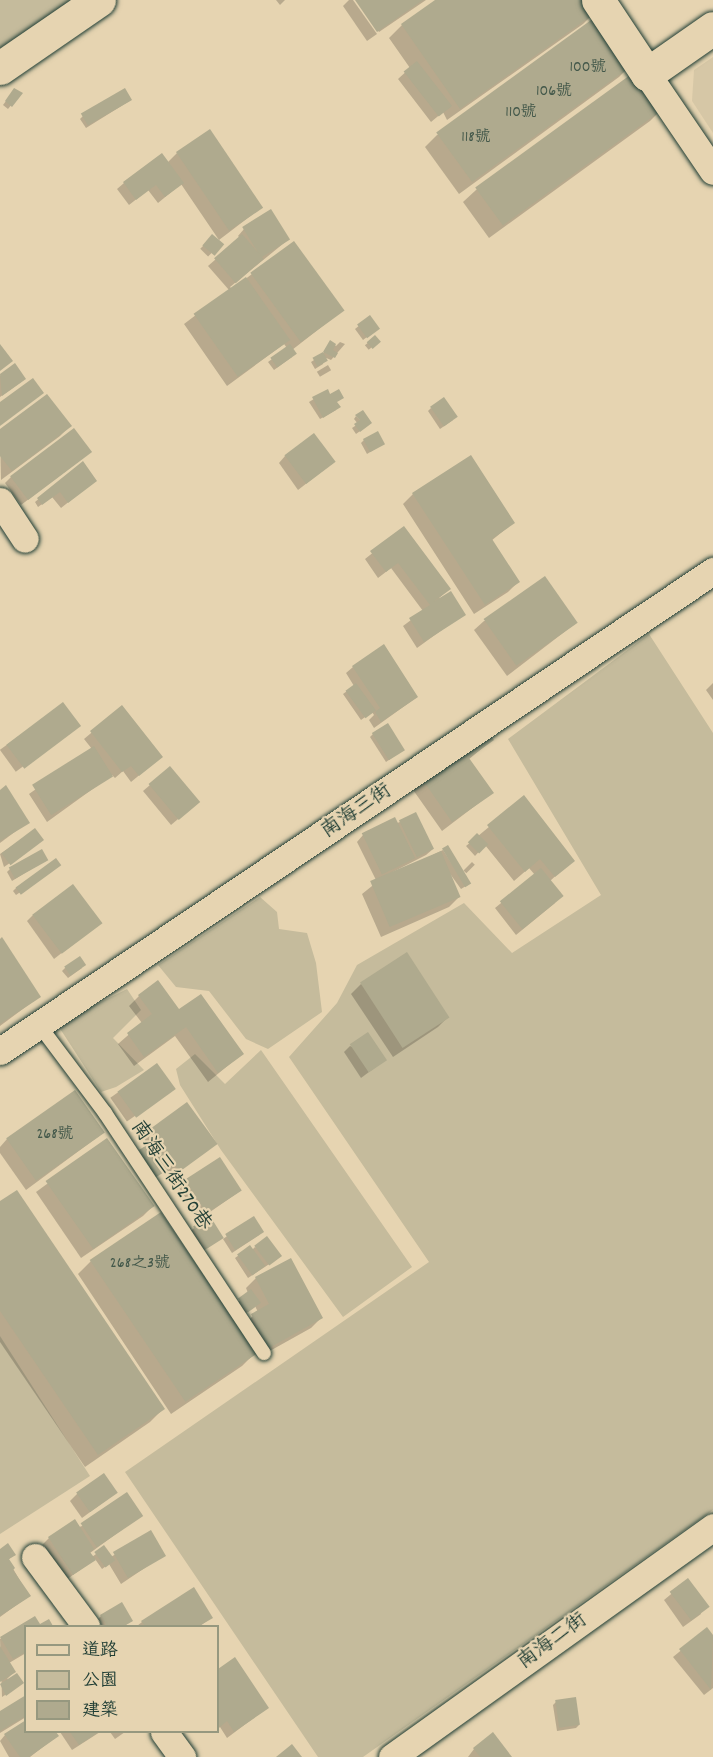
<!DOCTYPE html>
<meta charset="utf-8">
<style>
body{margin:0}
#map{position:relative;width:713px;height:1757px;overflow:hidden;background:#e6d4b1;font-family:Dekko,"LXGW WenKai TC",sans-serif}
div>[style]{position:absolute}
.built>*{inset:0;background:#d6c7a6}
.green>*{inset:0;background:#c5bb9c}
.shadow>*{inset:0;background:#0003;transform-origin:0 0}
.building>*{inset:0;background:#afaa8e;transform-origin:0 0}
.roads{filter:drop-shadow(0 0 2px #1f3d34) drop-shadow(0 0 2px #1f3d34)}
.lane>*{height:14px;margin:-7px;padding:0 7px;transform-origin:7px;border-radius:7px;background:#e6d4b1}
.street>*{height:27px;margin:-13.5px;padding:0 13.5px;transform-origin:13.5px;border-radius:13.5px;background:#e6d4b1}
.secondary>*{height:33px;margin:-16.5px;padding:0 16.5px;transform-origin:16.5px;border-radius:16.5px;background:#e6d4b1}
span{translate:-50% -50%;white-space:nowrap;text-align:center;line-height:1.15;-webkit-text-stroke:4.5px #e6d4b1;paint-order:stroke}
.number-label{font-size:16px;color:#43584a}
.number-label span{-webkit-text-stroke-width:0}
.street-label{font-size:20px;color:#1f3d34}
.legend{position:absolute;left:24px;top:1625px;width:195px;height:108px;box-sizing:border-box;background:#e6d4b1;border:2px solid #96987f;margin:0;padding:8px 10px;list-style:none;font-size:18px;color:#1f3d34}
.legend li{display:flex;align-items:center;gap:12px;height:30px}
.legend b{width:30px;border:2px solid #96987f}
</style>
<div id="map">
<div class="built">
<div style="clip-path:polygon(713px 57px,713px 133px,692px 101px,694px 70px)"></div>
</div>
<div class="green">
<div style="clip-path:polygon(0 0,80px 0,0 51px)"></div>
<div style="clip-path:polygon(649px 634px,713px 733px,713px 1510px,363px 1757px,318px 1757px,125px 1472px,429px 1262px,289px 1057px,337px 1003px,357px 965px,464px 903px,512px 953px,601px 895px,508px 739px)"></div>
<div style="clip-path:polygon(260px 897px,277px 912px,279px 929px,307px 933px,316px 963px,322px 1012px,268px 1049px,246px 1039px,209px 991px,176px 987px,158px 965px)"></div>
<div style="clip-path:polygon(127px 989px,141px 1010px,113px 1038px,144px 1070px,116px 1087px,101px 1092px,57px 1024px)"></div>
<div style="clip-path:polygon(261px 1050px,412px 1267px,343px 1317px,221px 1150px,180px 1085px,176px 1069px,195px 1054px,225px 1084px)"></div>
<div style="clip-path:polygon(0 1336px,90px 1476px,0 1534px)"></div>
</div>
<div class="shadow">
<div style="clip-path:polygon(276px 0,285px 0,280px 5px)"></div>
<div style="clip-path:polygon(349px 0,353px 0,377px 34px,367px 41px,343px 6px)"></div>
<div style="clip-path:polygon(357px 0,426px 0,379px 32px)"></div>
<div style="clip-path:polygon(438px 0,596px 11px,583px 24px,447px 120px,443px 112px,431px 122px,398px 79px,410px 68px,389px 38px,402px 25px)"></div>
<div style="clip-path:polygon(632px 64px,619px 77px,459px 194px,425px 147px,437px 135px)"></div>
<div style="clip-path:polygon(637px 73px,663px 108px,650px 121px,489px 238px,463px 202px,476px 190px)"></div>
<div style="clip-path:polygon(12px 93px,20px 94px,8px 109px,3px 105px)"></div>
<div style="clip-path:polygon(131px 100px,86px 128px,80px 119px,83px 116px)"></div>
<div style="clip-path:polygon(177px 153px,261px 208px,219px 240px,181px 184px,158px 203px,148px 190px,129px 205px,117px 189px,124px 183px,167px 163px)"></div>
<div style="clip-path:polygon(244px 229px,289px 239px,230px 287px,232px 289px,293px 243px,342px 311px,292px 350px,292px 357px,274px 370px,268px 362px,287px 348px,284px 344px,227px 386px,184px 324px,229px 290px,208px 266px,240px 238px,238px 236px)"></div>
<div style="left:213px;top:236px;width:11px;height:18px;rotate:45deg"></div>
<div style="clip-path:polygon(370px 317px,375px 331px,363px 340px,355px 329px)"></div>
<div style="left:375px;top:337px;width:6px;height:13px;rotate:51deg"></div>
<div style="clip-path:polygon(330px 342px,336px 346px,340px 342px,345px 344px,331px 360px,324px 357px,323px 364px,315px 369px,311px 362px,322px 355px)"></div>
<div style="clip-path:polygon(15px 365px,21px 382px,0 397px,0 376px)"></div>
<div style="left:328px;top:365px;width:6px;height:13px;rotate:59deg"></div>
<div style="clip-path:polygon(327px 391px,336px 402px,336px 410px,320px 419px,309px 402px)"></div>
<div style="clip-path:polygon(431px 408px,453px 420px,440px 429px,428px 411px)"></div>
<div style="clip-path:polygon(356px 416px,367px 426px,356px 434px,352px 428px,358px 424px,354px 419px)"></div>
<div style="clip-path:polygon(70px 426px,60px 436px,1px 480px,0 431px)"></div>
<div style="clip-path:polygon(364px 440px,383px 444px,367px 454px,361px 443px)"></div>
<div style="clip-path:polygon(285px 456px,334px 462px,298px 490px,279px 463px)"></div>
<div style="clip-path:polygon(83px 458px,21px 505px,5px 483px,11px 477px)"></div>
<div style="clip-path:polygon(95px 481px,61px 508px,52px 497px,38px 507px,35px 502px,48px 491px)"></div>
<div style="clip-path:polygon(413px 494px,513px 523px,491px 541px,518px 582px,508px 592px,474px 614px,403px 504px)"></div>
<div style="clip-path:polygon(404px 528px,449px 589px,439px 598px,464px 614px,417px 648px,403px 626px,423px 611px,391px 568px,378px 578px,365px 559px)"></div>
<div style="clip-path:polygon(484px 621px,576px 623px,507px 676px,474px 630px)"></div>
<div style="clip-path:polygon(353px 667px,417px 697px,374px 728px,369px 720px,374px 715px,372px 712px,361px 720px,343px 694px,354px 686px,346px 673px)"></div>
<div style="clip-path:polygon(713px 683px,713px 700px,706px 690px)"></div>
<div style="left:63px;top:704px;width:27px;height:78px;rotate:54deg"></div>
<div style="clip-path:polygon(122px 707px,154px 763px,131px 782px,123px 771px,115px 778px,112px 775px,47px 822px,29px 794px,92px 749px,84px 739px)"></div>
<div style="clip-path:polygon(373px 734px,400px 752px,386px 762px,370px 737px)"></div>
<div style="clip-path:polygon(492px 740px,468px 760px,492px 793px,442px 831px,411px 787px)"></div>
<div style="clip-path:polygon(150px 785px,191px 808px,171px 825px,143px 791px)"></div>
<div style="clip-path:polygon(0 791px,28px 822px,0 843px)"></div>
<div style="clip-path:polygon(524px 798px,573px 860px,550px 881px,555px 903px,516px 935px,495px 908px,535px 875px,529px 868px,514px 881px,485px 845px,475px 856px,466px 846px)"></div>
<div style="clip-path:polygon(400px 822px,433px 849px,426px 855px,385px 876px,386px 878px,443px 850px,466px 886px,461px 889px,448px 871px,459px 897px,449px 907px,381px 937px,362px 894px,377px 882px,357px 842px,363px 835px)"></div>
<div style="clip-path:polygon(35px 830px,39px 843px,4px 867px,0 854px)"></div>
<div style="clip-path:polygon(46px 860px,12px 881px,7px 872px,10px 869px)"></div>
<div style="clip-path:polygon(55px 860px,56px 868px,16px 895px,13px 891px,16px 888px)"></div>
<div style="left:472px;top:862px;width:4px;height:12px;rotate:45deg"></div>
<div style="clip-path:polygon(33px 915px,100px 923px,54px 959px,27px 921px)"></div>
<div style="clip-path:polygon(0 940px,39px 997px,0 1026px)"></div>
<div style="clip-path:polygon(65px 968px,82px 968px,68px 978px,62px 971px)"></div>
<div style="clip-path:polygon(361px 984px,448px 1017px,438px 1027px,393px 1057px,351px 994px)"></div>
<div style="clip-path:polygon(139px 996px,179px 1011px,242px 1054px,208px 1082px,175px 1036px,134px 1066px,118px 1044px,142px 1023px,129px 1006px)"></div>
<div style="clip-path:polygon(350px 1046px,385px 1060px,361px 1078px,344px 1052px)"></div>
<div style="left:157px;top:1065px;width:29px;height:57px;rotate:55deg"></div>
<div style="clip-path:polygon(187px 1104px,208px 1150px,171px 1177px,166px 1170px,152px 1179px,137px 1155px,149px 1146px,143px 1137px)"></div>
<div style="clip-path:polygon(103px 1133px,26px 1190px,0 1153px,0 1147px,7px 1139px)"></div>
<div style="clip-path:polygon(107px 1140px,153px 1206px,143px 1216px,81px 1258px,36px 1192px)"></div>
<div style="clip-path:polygon(186px 1181px,240px 1191px,200px 1219px,179px 1188px)"></div>
<div style="clip-path:polygon(0 1203px,163px 1409px,150px 1422px,85px 1467px,0 1342px)"></div>
<div style="clip-path:polygon(161px 1214px,254px 1352px,256px 1351px,242px 1325px,258px 1312px,255px 1306px,245px 1314px,237px 1303px,248px 1293px,246px 1288px,256px 1278px,321px 1318px,311px 1328px,259px 1357px,256px 1352px,242px 1366px,171px 1414px,78px 1274px,91px 1261px)"></div>
<div style="clip-path:polygon(253px 1218px,259px 1235px,232px 1253px,223px 1239px)"></div>
<div style="clip-path:polygon(194px 1228px,219px 1240px,203px 1251px,191px 1231px)"></div>
<div style="clip-path:polygon(250px 1247px,252px 1250px,255px 1247px,277px 1259px,248px 1278px,235px 1258px)"></div>
<div style="clip-path:polygon(116px 1493px,82px 1518px,70px 1501px,77px 1494px)"></div>
<div style="clip-path:polygon(142px 1515px,90px 1553px,92px 1557px,96px 1554px,111px 1557px,150px 1532px,164px 1555px,121px 1584px,109px 1564px,102px 1569px,95px 1559px,66px 1580px,42px 1545px,49px 1538px,82px 1526px)"></div>
<div style="clip-path:polygon(0 1549px,14px 1555px,8px 1560px,29px 1596px,0 1617px)"></div>
<div style="clip-path:polygon(688px 1580px,701px 1614px,683px 1627px,664px 1600px)"></div>
<div style="clip-path:polygon(101px 1616px,132px 1621px,124px 1626px,102px 1626px,98px 1619px)"></div>
<div style="clip-path:polygon(35px 1618px,40px 1626px,48px 1621px,51px 1626px,26px 1626px,26px 1653px,9px 1663px,14px 1672px,7px 1679px,19px 1686px,2px 1697px,0 1639px)"></div>
<div style="clip-path:polygon(211px 1618px,200px 1626px,137px 1626px,142px 1622px)"></div>
<div style="clip-path:polygon(707px 1629px,713px 1637px,713px 1688px,704px 1695px,673px 1657px)"></div>
<div style="clip-path:polygon(234px 1659px,267px 1708px,227px 1738px,220px 1727px,218px 1729px,218px 1671px)"></div>
<div style="clip-path:polygon(26px 1697px,26px 1717px,0 1733px,0 1713px)"></div>
<div style="clip-path:polygon(556px 1702px,579px 1725px,576px 1728px,557px 1731px,553px 1705px)"></div>
<div style="clip-path:polygon(26px 1732px,54px 1732px,57px 1736px,30px 1757px,9px 1757px,0 1741px,5px 1735px)"></div>
<div style="clip-path:polygon(60px 1732px,100px 1732px,72px 1750px)"></div>
<div style="clip-path:polygon(110px 1732px,125px 1732px,115px 1739px)"></div>
<div style="clip-path:polygon(493px 1734px,510px 1757px,468px 1757px,474px 1749px)"></div>
</div>
<div class="building">
<div style="clip-path:polygon(355px 0,423px 0,377px 32px)"></div>
<div style="clip-path:polygon(435px 0,590px 0,598px 11px,460px 109px,401px 24px)"></div>
<div style="left:598px;top:15px;width:61px;height:200px;rotate:54deg"></div>
<div style="left:417px;top:61px;width:57px;height:17px;rotate:52deg"></div>
<div style="left:637px;top:70px;width:47px;height:200px;rotate:54deg"></div>
<div style="clip-path:polygon(14px 88px,23px 93px,12px 107px,5px 101px)"></div>
<div style="left:125px;top:88px;width:14px;height:51px;rotate:60deg"></div>
<div style="left:210px;top:129px;width:95px;height:41px;rotate:56deg"></div>
<div style="clip-path:polygon(162px 153px,184px 183px,165px 197px,156px 185px,136px 200px,123px 182px)"></div>
<div style="left:271px;top:209px;width:36px;height:34px;rotate:58deg"></div>
<div style="left:212px;top:234px;width:16px;height:15px;rotate:40deg"></div>
<div style="left:242px;top:234px;width:33px;height:37px;rotate:49deg"></div>
<div style="left:294px;top:241px;width:86px;height:54px;rotate:54deg"></div>
<div style="left:246px;top:277px;width:77px;height:64px;rotate:55deg"></div>
<div style="left:370px;top:315px;width:17px;height:16px;rotate:54deg"></div>
<div style="left:375px;top:335px;width:9px;height:11px;rotate:49deg"></div>
<div style="clip-path:polygon(330px 340px,336px 344px,333px 350px,338px 353px,335px 358px,323px 352px)"></div>
<div style="clip-path:polygon(0 344px,13px 361px,0 371px)"></div>
<div style="left:290px;top:344px;width:12px;height:24px;rotate:55deg"></div>
<div style="left:323px;top:352px;width:10px;height:12px;rotate:61deg"></div>
<div style="clip-path:polygon(15px 363px,26px 379px,2px 396px,0 374px)"></div>
<div style="clip-path:polygon(33px 378px,44px 393px,0 426px,0 402px)"></div>
<div style="clip-path:polygon(328px 389px,330px 394px,339px 389px,344px 398px,337px 402px,341px 407px,323px 418px,312px 397px)"></div>
<div style="clip-path:polygon(47px 394px,72px 426px,12px 471px,0 456px,0 429px)"></div>
<div style="left:444px;top:397px;width:24px;height:17px;rotate:55deg"></div>
<div style="clip-path:polygon(363px 410px,372px 423px,360px 432px,354px 424px,360px 420px,355px 415px)"></div>
<div style="left:74px;top:428px;width:30px;height:80px;rotate:53deg"></div>
<div style="left:378px;top:431px;width:15px;height:17px;rotate:62deg"></div>
<div style="left:314px;top:433px;width:36px;height:37px;rotate:53deg"></div>
<div style="clip-path:polygon(471px 455px,515px 523px,492px 539px,520px 582px,485px 605px,412px 493px)"></div>
<div style="clip-path:polygon(83px 461px,97px 481px,68px 503px,60px 492px,42px 505px,37px 498px)"></div>
<div style="clip-path:polygon(404px 526px,451px 589px,433px 602px,451px 591px,466px 615px,424px 642px,409px 618px,430px 605px,398px 563px,386px 572px,370px 551px)"></div>
<div style="left:545px;top:576px;width:57px;height:75px;rotate:55deg"></div>
<div style="clip-path:polygon(384px 644px,418px 697px,381px 722px,375px 712px,380px 708px,352px 666px)"></div>
<div style="left:356px;top:683px;width:34px;height:13px;rotate:54deg"></div>
<div style="left:63px;top:702px;width:30px;height:71px;rotate:53deg"></div>
<div style="clip-path:polygon(122px 705px,163px 757px,139px 776px,131px 766px,122px 772px,90px 731px)"></div>
<div style="left:388px;top:723px;width:32px;height:19px;rotate:58deg"></div>
<div style="clip-path:polygon(486px 729px,494px 740px,469px 758px,494px 793px,452px 822px,420px 776px)"></div>
<div style="left:94px;top:746px;width:36px;height:73px;rotate:58deg"></div>
<div style="left:170px;top:766px;width:47px;height:28px;rotate:50deg"></div>
<div style="clip-path:polygon(6px 785px,30px 823px,0 841px,0 790px)"></div>
<div style="clip-path:polygon(524px 795px,575px 861px,555px 877px,540px 859px,525px 872px,487px 825px)"></div>
<div style="left:416px;top:812px;width:41px;height:19px;rotate:64deg"></div>
<div style="left:395px;top:817px;width:46px;height:37px;rotate:64deg"></div>
<div style="left:35px;top:828px;width:15px;height:42px;rotate:53deg"></div>
<div style="left:477px;top:833px;width:16px;height:13px;rotate:45deg"></div>
<div style="left:448px;top:845px;width:45px;height:7px;rotate:59deg"></div>
<div style="left:42px;top:849px;width:13px;height:38px;rotate:61deg"></div>
<div style="left:441px;top:851px;width:50px;height:77px;rotate:67deg"></div>
<div style="left:56px;top:858px;width:9px;height:50px;rotate:54deg"></div>
<div style="left:541px;top:868px;width:36px;height:53px;rotate:51deg"></div>
<div style="left:73px;top:884px;width:49px;height:51px;rotate:53deg"></div>
<div style="clip-path:polygon(2px 937px,41px 997px,0 1024px,0 939px)"></div>
<div style="left:407px;top:952px;width:78px;height:56px;rotate:57deg"></div>
<div style="left:80px;top:956px;width:11px;height:19px;rotate:56deg"></div>
<div style="clip-path:polygon(158px 980px,179px 1009px,201px 994px,244px 1054px,218px 1073px,186px 1027px,144px 1057px,127px 1033px,152px 1014px,138px 995px)"></div>
<div style="left:368px;top:1032px;width:34px;height:22px;rotate:56deg"></div>
<div style="left:157px;top:1063px;width:32px;height:49px;rotate:54deg"></div>
<div style="left:75px;top:1090px;width:52px;height:84px;rotate:55deg"></div>
<div style="left:187px;top:1102px;width:52px;height:47px;rotate:54deg"></div>
<div style="left:107px;top:1138px;width:83px;height:75px;rotate:55deg"></div>
<div style="left:155px;top:1140px;width:32px;height:19px;rotate:58deg"></div>
<div style="left:220px;top:1157px;width:40px;height:42px;rotate:57deg"></div>
<div style="clip-path:polygon(17px 1190px,165px 1409px,98px 1455px,0 1311px,0 1201px)"></div>
<div style="left:161px;top:1212px;width:171px;height:86px;rotate:56deg"></div>
<div style="left:210px;top:1216px;width:26px;height:20px;rotate:58deg"></div>
<div style="left:254px;top:1216px;width:19px;height:34px;rotate:58deg"></div>
<div style="left:267px;top:1236px;width:25px;height:16px;rotate:53deg"></div>
<div style="left:250px;top:1245px;width:26px;height:16px;rotate:54deg"></div>
<div style="clip-path:polygon(291px 1258px,323px 1318px,269px 1348px,251px 1314px,269px 1304px,255px 1277px)"></div>
<div style="left:251px;top:1289px;width:17px;height:16px;rotate:54deg"></div>
<div style="left:104px;top:1473px;width:24px;height:34px;rotate:55deg"></div>
<div style="left:127px;top:1492px;width:29px;height:56px;rotate:56deg"></div>
<div style="clip-path:polygon(75px 1519px,94px 1549px,90px 1552px,96px 1560px,73px 1575px,48px 1537px)"></div>
<div style="left:151px;top:1530px;width:30px;height:44px;rotate:60deg"></div>
<div style="clip-path:polygon(8px 1543px,16px 1555px,9px 1559px,15px 1568px,13px 1570px,31px 1596px,0 1616px,0 1549px)"></div>
<div style="left:104px;top:1545px;width:19px;height:12px;rotate:54deg"></div>
<div style="left:688px;top:1578px;width:36px;height:23px;rotate:53deg"></div>
<div style="clip-path:polygon(194px 1587px,213px 1618px,199px 1626px,145px 1626px,141px 1621px)"></div>
<div style="clip-path:polygon(122px 1602px,133px 1621px,124px 1626px,107px 1626px,100px 1615px)"></div>
<div style="clip-path:polygon(35px 1616px,40px 1624px,49px 1619px,53px 1626px,26px 1626px,26px 1652px,13px 1659px,0 1637px)"></div>
<div style="clip-path:polygon(707px 1627px,713px 1635px,711px 1690px,679px 1649px)"></div>
<div style="clip-path:polygon(0 1646px,16px 1672px,0 1682px)"></div>
<div style="clip-path:polygon(235px 1657px,269px 1708px,234px 1732px,227px 1721px,220px 1727px,218px 1723px,218px 1669px)"></div>
<div style="clip-path:polygon(17px 1673px,24px 1683px,6px 1696px,0 1684px)"></div>
<div style="clip-path:polygon(26px 1695px,26px 1716px,0 1731px,0 1711px)"></div>
<div style="left:576px;top:1697px;width:28px;height:21px;rotate:82deg"></div>
<div style="clip-path:polygon(26px 1720px,26px 1732px,56px 1732px,59px 1736px,29px 1757px,20px 1757px,4px 1734px)"></div>
<div style="clip-path:polygon(70px 1732px,99px 1732px,79px 1745px)"></div>
<div style="clip-path:polygon(493px 1732px,512px 1757px,480px 1757px,473px 1748px)"></div>
<div style="clip-path:polygon(292px 1744px,302px 1757px,276px 1757px)"></div>
</div>
<div class="roads">
<div class="lane">
<div style="left:39px;top:1025px;width:110px;rotate:53.1deg"></div>
<div style="left:105px;top:1113px;width:288px;rotate:56.5deg"></div>
</div>
<div class="street">
<div style="left:647px;top:74px;width:117px;rotate:55.8deg"></div>
<div style="left:0;top:501px;width:45px;rotate:56.7deg"></div>
<div style="left:0;top:1051px;width:860px;rotate:-33.95deg"></div>
<div style="left:35px;top:1557px;width:86px;rotate:53.5deg"></div>
<div style="left:164px;top:1732px;width:31px;rotate:54deg"></div>
<div style="left:392px;top:1757px;width:395px;rotate:-35.6deg"></div>
</div>
<div class="secondary">
<div style="left:598px;top:0;width:89px;rotate:56.5deg"></div>
<div style="left:647px;top:74px;width:80px;rotate:-34.9deg"></div>
<div style="left:0;top:68px;width:120px;rotate:-34.5deg"></div>
</div>
</div>
<div class="number-label">
<span style="left:588px;top:68px">100號</span>
<span style="left:554px;top:92px">106號</span>
<span style="left:521px;top:113px">110號</span>
<span style="left:476px;top:138px">118號</span>
<span style="left:55px;top:1135px">268號</span>
<span style="left:140px;top:1264px">268之3號</span>
</div>
<div class="street-label">
<span style="left:357px;top:812px;rotate:-34deg">南海三街</span>
<span style="left:170px;top:1176px;rotate:56deg">南海三街270巷</span>
<span style="left:553px;top:1642px;rotate:-36deg">南海二街</span>
</div>
<ul class="legend">
<li><b style="height:8px;background:#e6d4b1"></b>道路</li>
<li><b style="height:16px;background:#c5bb9c"></b>公園</li>
<li><b style="height:16px;background:#afaa8e"></b>建築</li>
</ul>
</div>
